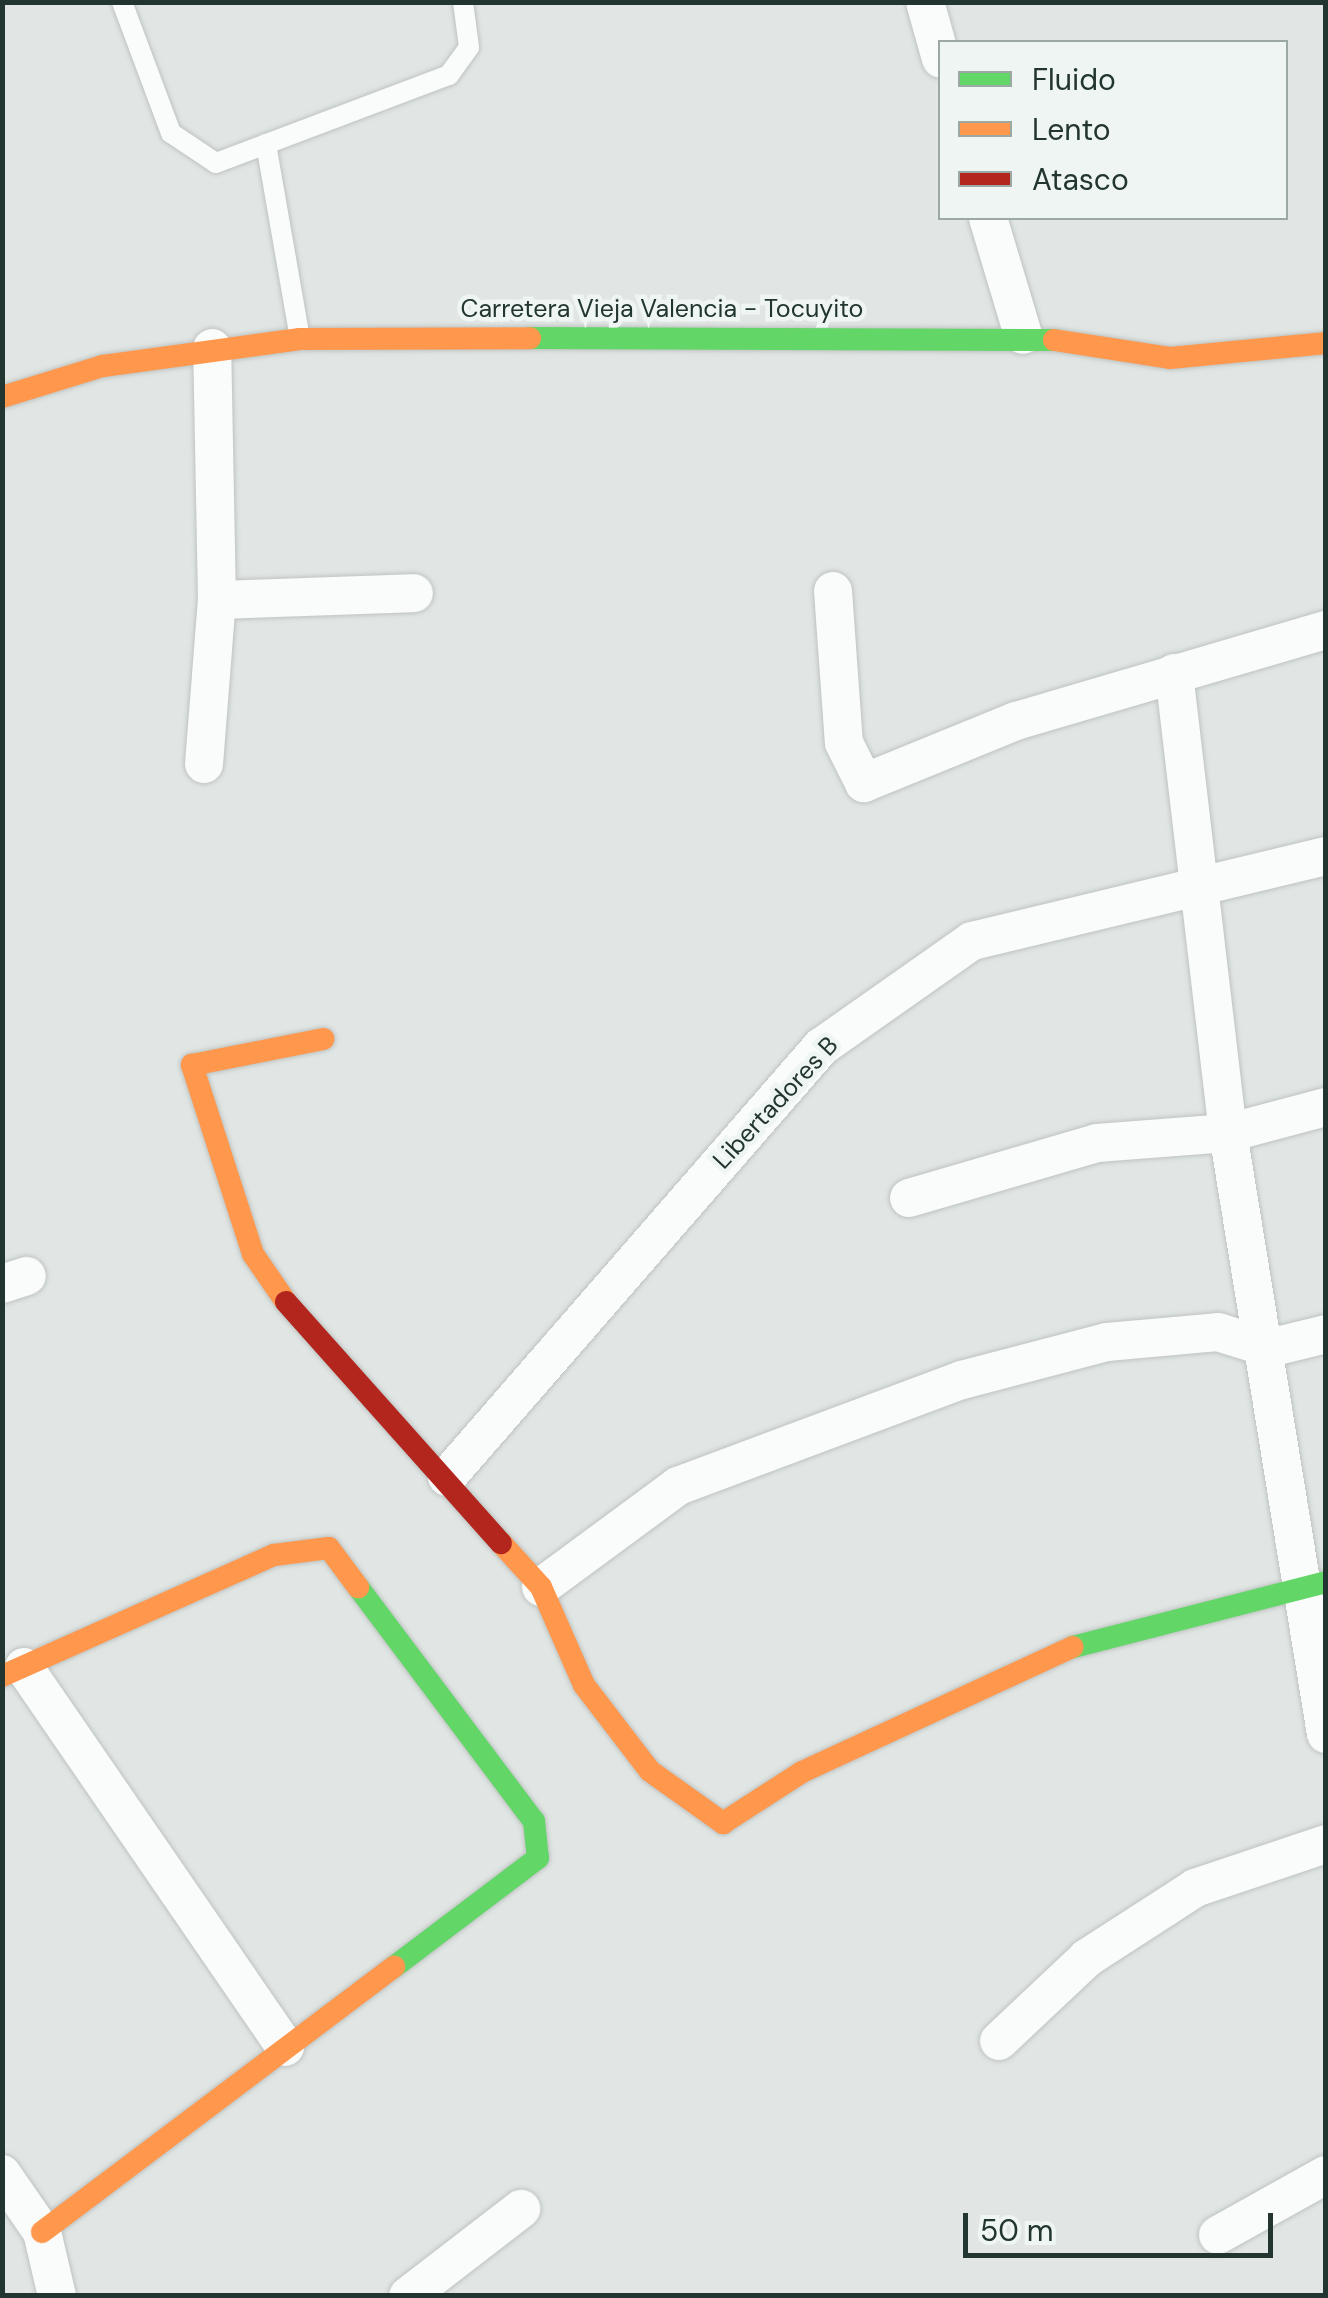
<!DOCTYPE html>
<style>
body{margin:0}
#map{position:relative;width:1328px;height:2298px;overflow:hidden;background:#e1e6e4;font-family:"DM Sans",sans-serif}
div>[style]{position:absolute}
.roads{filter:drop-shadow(0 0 2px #bec3c1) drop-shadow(0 0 2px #bec3c1)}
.lane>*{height:20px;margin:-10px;padding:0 10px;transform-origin:10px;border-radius:10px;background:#fafbfb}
.street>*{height:38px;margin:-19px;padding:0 19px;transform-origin:19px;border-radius:19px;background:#fafbfb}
.fast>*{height:22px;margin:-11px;padding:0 11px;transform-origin:11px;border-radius:11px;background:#63d668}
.slow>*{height:22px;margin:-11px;padding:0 11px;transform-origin:11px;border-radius:11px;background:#ff974d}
.jam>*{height:22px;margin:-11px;padding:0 11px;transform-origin:11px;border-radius:11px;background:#b3261e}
span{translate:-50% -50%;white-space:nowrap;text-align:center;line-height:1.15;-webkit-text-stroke:9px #eef5f2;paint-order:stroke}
.street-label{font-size:25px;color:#223530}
.frame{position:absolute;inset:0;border:5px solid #223530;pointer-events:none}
.legend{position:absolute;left:938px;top:40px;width:350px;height:180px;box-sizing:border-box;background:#eef5f2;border:2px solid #9ca8a4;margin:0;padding:12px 18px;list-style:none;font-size:30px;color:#223530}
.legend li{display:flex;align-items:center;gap:20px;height:50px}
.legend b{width:50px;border:2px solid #9ca8a4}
.scale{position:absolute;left:963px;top:2213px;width:310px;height:45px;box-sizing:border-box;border:5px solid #223530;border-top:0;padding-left:12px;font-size:30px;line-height:35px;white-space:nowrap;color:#223530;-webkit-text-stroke:8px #eef5f2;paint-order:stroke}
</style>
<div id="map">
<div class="roads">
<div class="lane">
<div style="left:122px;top:2px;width:140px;rotate:69.5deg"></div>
<div style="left:171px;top:133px;width:54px;rotate:33.7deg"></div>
<div style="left:216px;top:163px;width:249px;rotate:-20.7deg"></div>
<div style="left:449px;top:75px;width:34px;rotate:-54deg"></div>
<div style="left:469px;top:47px;width:45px;rotate:-97.6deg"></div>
<div style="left:266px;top:144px;width:198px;rotate:80.1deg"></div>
</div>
<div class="street">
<div style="left:925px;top:2px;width:59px;rotate:74.3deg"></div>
<div style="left:988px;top:218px;width:122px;rotate:73.3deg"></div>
<div style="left:833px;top:591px;width:152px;rotate:85.9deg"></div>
<div style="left:844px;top:743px;width:45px;rotate:63.4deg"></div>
<div style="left:864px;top:783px;width:164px;rotate:-22.2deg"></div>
<div style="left:1016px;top:721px;width:323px;rotate:-16.4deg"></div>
<div style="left:217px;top:600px;width:197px;rotate:-2deg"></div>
<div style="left:1174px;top:673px;width:463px;rotate:83.3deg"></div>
<div style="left:1228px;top:1133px;width:609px;rotate:80.74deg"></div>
<div style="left:204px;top:764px;width:165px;rotate:-85.5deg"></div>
<div style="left:217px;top:600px;width:252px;rotate:-91.1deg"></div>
<div style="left:909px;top:1198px;width:196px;rotate:-16.3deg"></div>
<div style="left:1097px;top:1143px;width:131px;rotate:-4.4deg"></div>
<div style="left:1228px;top:1133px;width:101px;rotate:-14.9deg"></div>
<div style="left:2px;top:1284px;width:26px;rotate:-18deg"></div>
<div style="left:447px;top:1477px;width:570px;rotate:-48.98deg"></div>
<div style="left:821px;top:1047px;width:184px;rotate:-35.1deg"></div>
<div style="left:972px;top:941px;width:364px;rotate:-13.5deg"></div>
<div style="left:541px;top:1587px;width:170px;rotate:-36.4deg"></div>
<div style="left:678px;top:1486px;width:303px;rotate:-20.5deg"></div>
<div style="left:962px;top:1380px;width:150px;rotate:-14.7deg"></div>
<div style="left:1107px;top:1342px;width:111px;rotate:-5.1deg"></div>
<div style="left:1218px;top:1332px;width:53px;rotate:17.4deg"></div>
<div style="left:1269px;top:1348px;width:59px;rotate:-13.8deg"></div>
<div style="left:24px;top:1667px;width:461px;rotate:55.5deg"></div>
<div style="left:999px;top:2041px;width:121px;rotate:-43.3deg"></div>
<div style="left:1087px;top:1958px;width:129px;rotate:-32.9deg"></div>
<div style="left:1195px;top:1888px;width:138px;rotate:-18.6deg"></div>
<div style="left:2px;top:2174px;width:70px;rotate:55.4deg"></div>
<div style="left:42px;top:2232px;width:66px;rotate:76.8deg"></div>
<div style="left:1218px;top:2235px;width:124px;rotate:-29.1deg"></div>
<div style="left:408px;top:2296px;width:143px;rotate:-37.6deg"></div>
</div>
<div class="fast">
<div style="left:530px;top:338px;width:524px;rotate:0.22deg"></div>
<div style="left:358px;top:1587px;width:293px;rotate:53.1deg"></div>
<div style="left:534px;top:1821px;width:37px;rotate:84deg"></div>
<div style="left:538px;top:1858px;width:181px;rotate:142.9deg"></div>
<div style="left:1073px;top:1647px;width:261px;rotate:-14.4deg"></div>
</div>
<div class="slow">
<div style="left:1054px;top:340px;width:117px;rotate:8.8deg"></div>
<div style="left:1170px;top:358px;width:157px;rotate:-5.5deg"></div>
<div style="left:2px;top:397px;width:106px;rotate:-17.1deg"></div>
<div style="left:103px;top:366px;width:199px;rotate:-7.8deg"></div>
<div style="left:300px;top:339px;width:230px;rotate:-0.2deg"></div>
<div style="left:286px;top:1302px;width:58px;rotate:-124.5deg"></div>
<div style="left:253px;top:1254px;width:199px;rotate:-107.9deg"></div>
<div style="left:192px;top:1065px;width:134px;rotate:-11.2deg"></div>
<div style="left:501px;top:1543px;width:59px;rotate:47.7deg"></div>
<div style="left:541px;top:1587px;width:107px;rotate:66.3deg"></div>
<div style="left:584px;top:1685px;width:108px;rotate:52.5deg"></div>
<div style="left:650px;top:1771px;width:90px;rotate:35.5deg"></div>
<div style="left:723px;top:1823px;width:94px;rotate:-32.8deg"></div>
<div style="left:802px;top:1772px;width:298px;rotate:-24.8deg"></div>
<div style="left:2px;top:1676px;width:298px;rotate:-24deg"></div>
<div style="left:274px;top:1555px;width:55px;rotate:-7.3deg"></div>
<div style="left:329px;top:1548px;width:49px;rotate:53.4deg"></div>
<div style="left:42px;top:2232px;width:441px;rotate:-37deg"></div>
</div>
<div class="jam">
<div style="left:286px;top:1302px;width:323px;rotate:48.3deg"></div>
</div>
</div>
<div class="street-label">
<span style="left:662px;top:309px">Carretera Vieja Valencia - Tocuyito</span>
<span style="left:776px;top:1103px;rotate:-47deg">Libertadores B</span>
</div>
<div class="frame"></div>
<ul class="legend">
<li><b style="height:12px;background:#63d668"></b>Fluido</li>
<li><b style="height:12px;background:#ff974d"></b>Lento</li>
<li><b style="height:12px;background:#b3261e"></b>Atasco</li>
</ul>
<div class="scale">50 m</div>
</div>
